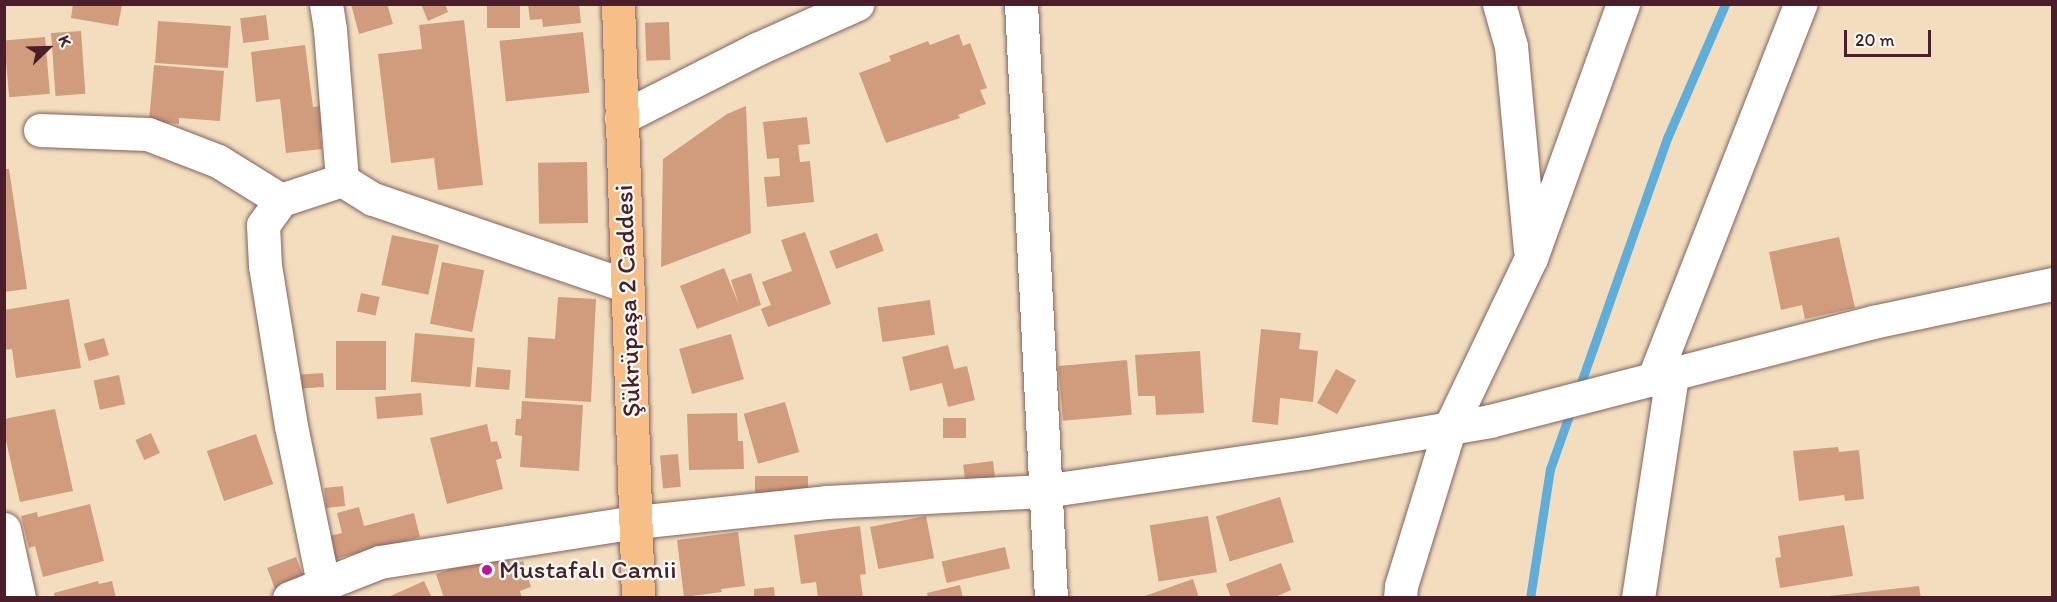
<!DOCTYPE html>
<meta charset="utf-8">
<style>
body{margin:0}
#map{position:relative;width:2057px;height:602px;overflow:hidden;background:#f2debf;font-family:Itim,sans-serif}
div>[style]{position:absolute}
.stream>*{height:9px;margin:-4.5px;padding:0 4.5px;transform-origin:4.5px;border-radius:4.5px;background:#61adda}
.building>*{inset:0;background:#d19c7d;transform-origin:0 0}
.roads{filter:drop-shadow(0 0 2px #85625f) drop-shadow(0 0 2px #85625f)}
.minor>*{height:33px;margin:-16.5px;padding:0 16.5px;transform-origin:16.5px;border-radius:16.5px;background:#fff}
.major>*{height:33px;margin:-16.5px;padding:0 16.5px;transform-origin:16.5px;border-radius:16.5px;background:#f7be87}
.dots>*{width:16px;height:16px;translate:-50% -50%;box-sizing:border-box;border:3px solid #fdfcf7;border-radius:50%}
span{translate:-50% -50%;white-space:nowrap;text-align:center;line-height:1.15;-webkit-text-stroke:4.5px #fdfcf7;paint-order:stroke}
.street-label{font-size:26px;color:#4a1f2b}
.poi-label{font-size:26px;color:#4a1f2b}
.left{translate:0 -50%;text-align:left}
.frame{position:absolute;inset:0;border:6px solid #4a1f2b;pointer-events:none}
.north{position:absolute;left:18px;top:18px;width:60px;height:60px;-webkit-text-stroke:4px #fdfcf7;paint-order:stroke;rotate:67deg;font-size:16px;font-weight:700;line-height:24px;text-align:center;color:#4a1f2b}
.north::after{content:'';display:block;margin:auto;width:21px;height:27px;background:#4a1f2b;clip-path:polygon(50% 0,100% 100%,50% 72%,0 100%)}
.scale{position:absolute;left:1844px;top:30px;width:87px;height:27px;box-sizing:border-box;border:3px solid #4a1f2b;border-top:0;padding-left:8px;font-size:18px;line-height:21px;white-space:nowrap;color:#4a1f2b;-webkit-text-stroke:4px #fdfcf7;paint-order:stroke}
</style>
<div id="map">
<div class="stream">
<div style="left:1578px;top:391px;width:270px;rotate:-70.6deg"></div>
<div style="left:1668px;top:136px;width:144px;rotate:-66.6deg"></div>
<div style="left:1530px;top:598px;width:131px;rotate:-81.2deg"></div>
<div style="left:1550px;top:469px;width:66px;rotate:-70.5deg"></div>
</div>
<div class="building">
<div style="clip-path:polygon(73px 4px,122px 5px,118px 26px,71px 18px)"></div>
<div style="clip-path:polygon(351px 4px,387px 4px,393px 24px,359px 34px)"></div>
<div style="clip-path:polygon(421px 4px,445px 4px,448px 12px,428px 21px)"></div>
<div style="left:487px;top:4px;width:33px;height:24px"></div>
<div style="clip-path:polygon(528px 4px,579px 4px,581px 23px,543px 27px,542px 19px,530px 20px)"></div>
<div style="left:266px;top:15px;width:25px;height:26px;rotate:83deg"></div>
<div style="clip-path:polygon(464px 20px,483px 185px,438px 190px,434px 158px,391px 163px,378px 54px,422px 49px,419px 25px)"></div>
<div style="left:158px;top:21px;width:73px;height:42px;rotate:4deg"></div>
<div style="left:669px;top:22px;width:38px;height:24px;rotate:88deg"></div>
<div style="left:81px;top:31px;width:63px;height:30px;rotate:86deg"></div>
<div style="left:583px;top:32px;width:61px;height:84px;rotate:84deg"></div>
<div style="clip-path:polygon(959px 34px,963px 46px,970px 43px,987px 88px,980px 90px,986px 104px,958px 115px,960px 118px,886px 143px,859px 73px,891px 61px,889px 56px,928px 41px,930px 45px)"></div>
<div style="left:45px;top:37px;width:57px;height:41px;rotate:85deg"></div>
<div style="clip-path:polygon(305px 45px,313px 107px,330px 105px,333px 130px,320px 132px,322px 149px,286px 153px,280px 99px,256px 102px,251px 52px)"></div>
<div style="clip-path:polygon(154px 65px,224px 71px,220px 121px,179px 118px,179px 124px,149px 121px)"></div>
<div style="clip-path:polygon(746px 106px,751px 233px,661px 267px,663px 159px,727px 114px)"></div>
<div style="clip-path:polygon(807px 117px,810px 144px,798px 145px,800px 162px,810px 161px,814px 202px,767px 207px,764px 177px,780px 176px,779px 158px,767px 159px,763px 122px)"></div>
<div style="left:587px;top:162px;width:61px;height:49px;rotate:89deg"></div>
<div style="clip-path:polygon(4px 169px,9px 169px,27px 289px,4px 292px)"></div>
<div style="clip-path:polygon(805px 232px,831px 304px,768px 327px,761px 309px,771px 305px,762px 282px,792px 271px,781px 240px)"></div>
<div style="left:877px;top:233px;width:19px;height:51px;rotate:69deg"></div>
<div style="left:392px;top:235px;width:48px;height:51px;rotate:12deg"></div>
<div style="clip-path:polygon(1839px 237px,1855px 308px,1805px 319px,1802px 305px,1781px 310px,1769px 252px)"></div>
<div style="left:442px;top:262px;width:43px;height:63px;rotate:11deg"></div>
<div style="clip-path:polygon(724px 268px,739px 305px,731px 280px,751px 273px,761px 305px,697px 329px,680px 286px)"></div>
<div style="left:361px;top:293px;width:19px;height:19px;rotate:12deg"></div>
<div style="clip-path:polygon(558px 297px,596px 299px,591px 402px,525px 398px,528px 337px,555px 339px)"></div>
<div style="clip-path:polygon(69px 299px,81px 368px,16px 378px,12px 349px,4px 350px,4px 310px)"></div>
<div style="left:930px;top:300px;width:35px;height:53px;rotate:82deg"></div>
<div style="clip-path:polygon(1261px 329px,1301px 333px,1299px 349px,1318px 351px,1313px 402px,1280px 398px,1278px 425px,1252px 422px)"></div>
<div style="left:415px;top:333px;width:60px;height:49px;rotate:5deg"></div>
<div style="left:731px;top:334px;width:47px;height:54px;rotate:74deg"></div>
<div style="left:104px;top:338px;width:18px;height:21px;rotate:74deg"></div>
<div style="left:386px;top:341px;width:49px;height:50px;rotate:90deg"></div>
<div style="clip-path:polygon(948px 345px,954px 369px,967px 366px,975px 400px,948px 407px,942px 383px,910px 391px,902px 357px)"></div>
<div style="clip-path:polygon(1200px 351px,1204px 413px,1156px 415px,1155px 396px,1138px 396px,1135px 355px)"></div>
<div style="left:1127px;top:360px;width:55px;height:69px;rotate:85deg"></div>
<div style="left:477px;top:367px;width:34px;height:20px;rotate:5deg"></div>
<div style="left:1336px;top:369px;width:23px;height:39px;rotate:29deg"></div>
<div style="left:323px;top:373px;width:14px;height:22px;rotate:86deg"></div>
<div style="left:119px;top:375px;width:30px;height:26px;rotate:78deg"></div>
<div style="left:421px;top:393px;width:22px;height:46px;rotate:85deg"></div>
<div style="clip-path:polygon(522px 401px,583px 405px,579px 471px,520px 467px,522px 436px,515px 435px,516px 419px,521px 419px)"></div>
<div style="left:785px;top:402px;width:52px;height:43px;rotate:74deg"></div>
<div style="clip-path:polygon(55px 409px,73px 491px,20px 502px,4px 432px,4px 419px)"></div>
<div style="clip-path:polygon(737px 413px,738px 441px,743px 441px,744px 469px,689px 470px,687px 414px)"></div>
<div style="left:943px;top:418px;width:23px;height:20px"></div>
<div style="clip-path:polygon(487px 424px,491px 442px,497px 441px,502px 458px,496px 460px,503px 489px,447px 504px,430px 438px)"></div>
<div style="left:151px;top:433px;width:22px;height:17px;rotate:66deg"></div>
<div style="left:256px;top:434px;width:53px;height:52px;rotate:71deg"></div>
<div style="clip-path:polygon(1838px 447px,1839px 452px,1859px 450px,1864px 499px,1845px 501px,1844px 495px,1799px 501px,1793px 451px)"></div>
<div style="left:678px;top:454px;width:33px;height:18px;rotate:85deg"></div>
<div style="left:993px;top:461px;width:17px;height:30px;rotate:83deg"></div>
<div style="left:755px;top:476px;width:53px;height:24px"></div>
<div style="left:343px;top:486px;width:20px;height:19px;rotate:84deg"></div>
<div style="left:1280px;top:497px;width:47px;height:67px;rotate:73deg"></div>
<div style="clip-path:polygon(90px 504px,104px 561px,43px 577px,35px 546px,29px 548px,21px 516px,37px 512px,38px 517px)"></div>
<div style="clip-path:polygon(359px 507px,364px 526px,414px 513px,420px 537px,335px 559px,329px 536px,342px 533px,337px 513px)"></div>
<div style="left:926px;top:516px;width:43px;height:57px;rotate:79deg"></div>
<div style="left:1208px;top:516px;width:57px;height:59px;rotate:81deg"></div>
<div style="clip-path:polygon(1844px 525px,1853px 576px,1780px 588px,1775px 558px,1781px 557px,1778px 536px)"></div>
<div style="clip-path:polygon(860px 526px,866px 574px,860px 575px,863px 598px,818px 598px,816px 582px,801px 584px,794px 535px)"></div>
<div style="clip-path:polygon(738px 532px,745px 586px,721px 589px,722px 592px,684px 597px,677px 540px)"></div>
<div style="left:1005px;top:547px;width:22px;height:65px;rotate:77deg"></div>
<div style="clip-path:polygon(506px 550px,511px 565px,523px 561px,531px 587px,520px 591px,522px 598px,444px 598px,436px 574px)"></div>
<div style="left:296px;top:557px;width:26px;height:31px;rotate:69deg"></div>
<div style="clip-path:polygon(1281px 563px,1291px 590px,1273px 598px,1231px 598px,1226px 584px)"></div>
<div style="clip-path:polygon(1193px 579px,1199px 598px,1142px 598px,1142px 597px)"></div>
<div style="clip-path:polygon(98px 581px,99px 584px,112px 581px,116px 598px,55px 598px,54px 593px)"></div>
<div style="clip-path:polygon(424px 581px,432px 598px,386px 598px)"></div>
<div style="clip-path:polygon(960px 585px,963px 598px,928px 598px,927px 593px)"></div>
<div style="clip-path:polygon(1919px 586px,1921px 598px,1829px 598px,1829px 596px)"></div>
<div style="clip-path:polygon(774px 587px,775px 598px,754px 598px,754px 589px)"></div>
</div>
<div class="roads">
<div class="minor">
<div style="left:326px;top:4px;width:26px;rotate:81deg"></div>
<div style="left:330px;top:30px;width:150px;rotate:85.4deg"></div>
<div style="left:342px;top:180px;width:36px;rotate:32deg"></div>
<div style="left:373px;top:199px;width:268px;rotate:18.9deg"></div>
<div style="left:1021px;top:4px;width:595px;rotate:87.11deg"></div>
<div style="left:1499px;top:4px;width:44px;rotate:74.1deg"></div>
<div style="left:1511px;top:46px;width:204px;rotate:84.7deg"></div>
<div style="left:621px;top:118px;width:153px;rotate:-26.9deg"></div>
<div style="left:757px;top:49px;width:110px;rotate:-24.2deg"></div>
<div style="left:40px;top:130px;width:108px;rotate:2.1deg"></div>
<div style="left:148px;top:134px;width:75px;rotate:21.1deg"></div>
<div style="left:218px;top:161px;width:74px;rotate:31.8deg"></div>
<div style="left:1653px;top:380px;width:404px;rotate:-68.6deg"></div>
<div style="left:4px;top:529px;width:71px;rotate:77.7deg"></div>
<div style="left:323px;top:583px;width:160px;rotate:-101.5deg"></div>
<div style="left:291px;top:426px;width:162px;rotate:-99.2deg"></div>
<div style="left:265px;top:266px;width:41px;rotate:-92.8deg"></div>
<div style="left:263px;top:225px;width:31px;rotate:-54deg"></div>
<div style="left:281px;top:200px;width:64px;rotate:-18.2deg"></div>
<div style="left:289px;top:598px;width:98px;rotate:-21.6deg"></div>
<div style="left:380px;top:562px;width:259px;rotate:-8.9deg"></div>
<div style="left:636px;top:522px;width:191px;rotate:-6deg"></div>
<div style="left:826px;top:502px;width:218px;rotate:-2.9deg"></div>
<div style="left:1044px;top:491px;width:264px;rotate:-8.3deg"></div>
<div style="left:1305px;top:453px;width:188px;rotate:-9.8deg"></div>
<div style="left:1490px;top:421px;width:396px;rotate:-14.5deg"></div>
<div style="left:1873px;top:322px;width:183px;rotate:-12deg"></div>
<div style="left:1400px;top:598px;width:12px;rotate:-85deg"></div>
<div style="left:1401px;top:586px;width:166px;rotate:-72.9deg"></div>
<div style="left:1450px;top:427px;width:187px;rotate:-64.4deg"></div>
<div style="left:1531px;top:258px;width:270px;rotate:-70.1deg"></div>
<div style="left:1638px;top:598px;width:226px;rotate:-81.3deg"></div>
</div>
<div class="major">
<div style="left:618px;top:4px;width:594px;rotate:88.07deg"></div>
</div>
</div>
<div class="dots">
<div style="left:487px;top:570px;background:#b5179e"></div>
</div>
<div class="street-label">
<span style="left:628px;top:301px;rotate:-92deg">Şükrüpaşa 2 Caddesi</span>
</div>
<div class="poi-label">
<span class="left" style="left:499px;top:570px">Mustafalı Camii</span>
</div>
<div class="frame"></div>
<div class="north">K</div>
<div class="scale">20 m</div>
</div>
